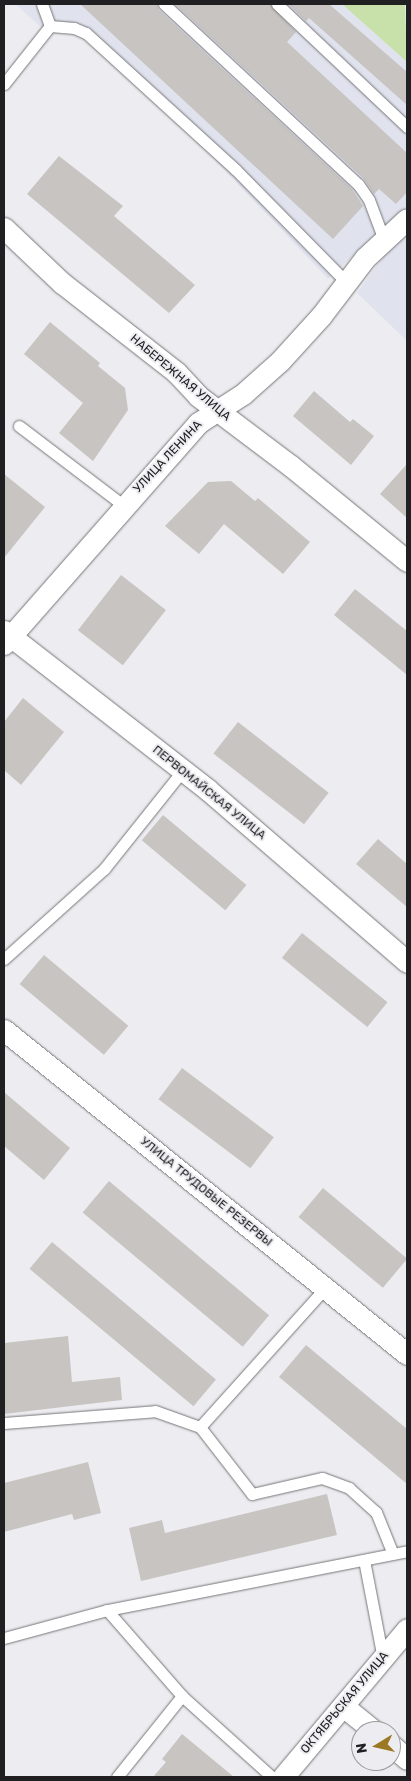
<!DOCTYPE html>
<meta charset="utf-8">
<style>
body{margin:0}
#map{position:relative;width:411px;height:1781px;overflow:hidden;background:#ededf1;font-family:Rubik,sans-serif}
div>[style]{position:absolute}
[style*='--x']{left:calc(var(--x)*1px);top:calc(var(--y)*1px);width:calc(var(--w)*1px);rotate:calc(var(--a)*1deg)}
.built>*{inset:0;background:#e0e2ed}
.green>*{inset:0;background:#c8e0aa}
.building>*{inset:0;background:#c7c4c1;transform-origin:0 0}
.roads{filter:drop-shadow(0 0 1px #757578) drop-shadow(0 0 1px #757578)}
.service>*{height:11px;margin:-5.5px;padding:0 5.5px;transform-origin:5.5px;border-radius:5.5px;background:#fff}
.minor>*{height:21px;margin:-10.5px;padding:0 10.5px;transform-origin:10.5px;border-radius:10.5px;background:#fff}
span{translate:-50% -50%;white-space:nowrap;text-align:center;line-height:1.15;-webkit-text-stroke:4px #ededf1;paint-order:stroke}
.street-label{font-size:12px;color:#202022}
.frame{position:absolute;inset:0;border:5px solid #202022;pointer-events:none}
.north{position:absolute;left:351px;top:1721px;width:50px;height:50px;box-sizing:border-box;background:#ededf1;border:1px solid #9b9b9e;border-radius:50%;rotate:261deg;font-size:14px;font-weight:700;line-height:20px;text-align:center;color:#202022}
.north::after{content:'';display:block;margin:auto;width:18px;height:22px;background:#9b7823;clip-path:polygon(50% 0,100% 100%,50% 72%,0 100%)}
</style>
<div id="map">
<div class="built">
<i style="clip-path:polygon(15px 4px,342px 4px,407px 62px,407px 206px,328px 279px,204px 148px,80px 34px,41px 27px)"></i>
<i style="clip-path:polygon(407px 231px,407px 341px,357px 293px,393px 244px)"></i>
</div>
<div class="green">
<i style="clip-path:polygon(342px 4px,405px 4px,407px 62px)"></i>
</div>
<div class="building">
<i style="clip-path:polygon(80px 4px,157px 4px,159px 10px,352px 189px,363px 206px,333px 239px)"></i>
<i style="clip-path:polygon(175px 4px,270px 4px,296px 32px,287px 42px,407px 153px,407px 192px,396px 204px,379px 189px,374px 194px,363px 178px)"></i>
<i style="clip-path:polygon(288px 4px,329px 4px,407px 72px,407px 105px,309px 18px,306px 21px)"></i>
<i style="clip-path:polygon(59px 156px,123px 206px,114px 216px,195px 285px,169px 313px,27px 194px)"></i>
<i style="clip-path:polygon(50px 322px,100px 363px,98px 366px,125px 388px,128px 410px,93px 461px,59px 433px,83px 403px,24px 354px)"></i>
<i style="clip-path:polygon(314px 391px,350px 422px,353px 419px,374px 436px,351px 465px,293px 416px)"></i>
<i style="clip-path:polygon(407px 464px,407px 518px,380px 494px)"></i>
<i style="clip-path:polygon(4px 474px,45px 507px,4px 558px)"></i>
<i style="clip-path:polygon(231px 481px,255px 501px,258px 498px,310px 542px,283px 574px,224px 524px,199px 554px,165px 526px,208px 482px)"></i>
<i style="left:121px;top:575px;width:57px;height:70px;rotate:38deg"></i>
<i style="clip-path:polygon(355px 589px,407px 631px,407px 675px,334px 615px)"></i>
<i style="clip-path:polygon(23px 698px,64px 732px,21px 785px,4px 770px,4px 722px)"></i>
<i style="left:238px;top:722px;width:115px;height:40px;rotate:38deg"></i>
<i style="left:163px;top:815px;width:109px;height:33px;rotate:40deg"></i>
<i style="clip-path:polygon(378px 839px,407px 864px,407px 907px,356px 864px)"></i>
<i style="left:302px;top:933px;width:110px;height:32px;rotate:39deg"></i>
<i style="left:44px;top:955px;width:110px;height:38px;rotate:40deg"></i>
<i style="left:182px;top:1068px;width:115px;height:39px;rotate:37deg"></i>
<i style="clip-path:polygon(4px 1092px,70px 1148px,44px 1180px,4px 1146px)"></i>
<i style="left:109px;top:1181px;width:209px;height:41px;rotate:40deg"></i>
<i style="left:323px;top:1188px;width:110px;height:38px;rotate:40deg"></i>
<i style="left:52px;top:1242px;width:214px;height:35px;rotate:40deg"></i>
<i style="clip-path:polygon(68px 1336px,72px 1382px,120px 1377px,122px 1400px,4px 1414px,4px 1343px)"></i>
<i style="clip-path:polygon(306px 1345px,407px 1429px,407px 1484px,279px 1377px)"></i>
<i style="clip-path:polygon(88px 1462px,101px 1513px,74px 1520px,72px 1514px,4px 1532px,4px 1483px)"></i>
<i style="clip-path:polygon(327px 1494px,337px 1535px,141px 1581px,129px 1528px,162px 1520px,165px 1533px)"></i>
<i style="clip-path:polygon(182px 1734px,234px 1777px,153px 1777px,166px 1762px,162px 1759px)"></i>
</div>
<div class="roads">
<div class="service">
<i style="--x:42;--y:4;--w:23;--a:70"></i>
<i style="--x:50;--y:26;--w:24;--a:5"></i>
<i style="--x:74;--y:28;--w:13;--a:23"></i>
<i style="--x:86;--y:33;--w:203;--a:42.4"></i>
<i style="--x:236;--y:170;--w:158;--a:45.5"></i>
<i style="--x:164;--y:4;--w:265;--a:42.9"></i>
<i style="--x:358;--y:184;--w:19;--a:55"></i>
<i style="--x:369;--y:200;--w:43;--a:69.4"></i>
<i style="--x:277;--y:4;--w:179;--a:43.4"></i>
<i style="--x:4;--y:84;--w:74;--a:-51.6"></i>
<i style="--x:19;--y:426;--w:131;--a:37.2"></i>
<i style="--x:4;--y:959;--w:135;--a:-42"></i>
<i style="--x:104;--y:869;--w:127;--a:-51.4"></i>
<i style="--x:326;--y:1287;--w:188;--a:132"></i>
<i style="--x:200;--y:1427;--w:85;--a:52.2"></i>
<i style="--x:252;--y:1494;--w:72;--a:-12.9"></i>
<i style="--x:322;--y:1478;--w:29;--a:20"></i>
<i style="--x:349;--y:1488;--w:36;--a:42"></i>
<i style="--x:376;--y:1512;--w:45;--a:68"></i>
<i style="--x:4;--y:1423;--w:151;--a:-4.5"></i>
<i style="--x:155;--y:1411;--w:48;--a:19.6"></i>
<i style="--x:364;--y:1560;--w:101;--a:79.1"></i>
<i style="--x:107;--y:1610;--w:114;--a:48.9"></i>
<i style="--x:182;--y:1696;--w:121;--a:42"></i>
<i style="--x:4;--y:1638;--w:107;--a:-15.2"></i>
<i style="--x:107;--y:1610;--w:306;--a:-11.1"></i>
<i style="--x:117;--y:1777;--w:104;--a:-51.3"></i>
</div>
<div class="minor">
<i style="--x:4;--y:228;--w:80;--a:43.5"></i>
<i style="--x:62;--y:283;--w:145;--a:38"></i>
<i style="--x:176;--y:372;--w:33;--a:47"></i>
<i style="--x:198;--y:396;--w:116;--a:37"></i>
<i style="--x:291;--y:466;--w:150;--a:39.3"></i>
<i style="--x:4;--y:631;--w:259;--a:37.9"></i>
<i style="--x:208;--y:790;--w:263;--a:40.8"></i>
<i style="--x:4;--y:644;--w:294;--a:-48.7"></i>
<i style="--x:198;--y:423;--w:54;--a:-32.8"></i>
<i style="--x:243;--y:394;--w:50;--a:-41.7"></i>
<i style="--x:280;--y:361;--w:61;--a:-47.7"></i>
<i style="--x:321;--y:316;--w:73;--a:-52.8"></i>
<i style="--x:365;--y:258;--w:57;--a:-42.9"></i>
<i style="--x:4;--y:1030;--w:517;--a:38.8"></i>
<i style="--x:343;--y:1706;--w:40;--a:39"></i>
<i style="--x:391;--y:1745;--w:21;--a:41"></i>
<i style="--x:283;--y:1777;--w:193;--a:-50"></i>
</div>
</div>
<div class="street-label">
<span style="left:180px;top:378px;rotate:40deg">НАБЕРЕЖНАЯ УЛИЦА</span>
<span style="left:168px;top:457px;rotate:-47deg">УЛИЦА ЛЕНИНА</span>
<span style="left:209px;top:793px;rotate:39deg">ПЕРВОМАЙСКАЯ УЛИЦА</span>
<span style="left:206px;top:1192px;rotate:39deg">УЛИЦА ТРУДОВЫЕ РЕЗЕРВЫ</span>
<span style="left:345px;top:1703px;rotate:-50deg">ОКТЯБРЬСКАЯ УЛИЦА</span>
</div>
<div class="frame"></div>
<div class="north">N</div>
</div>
